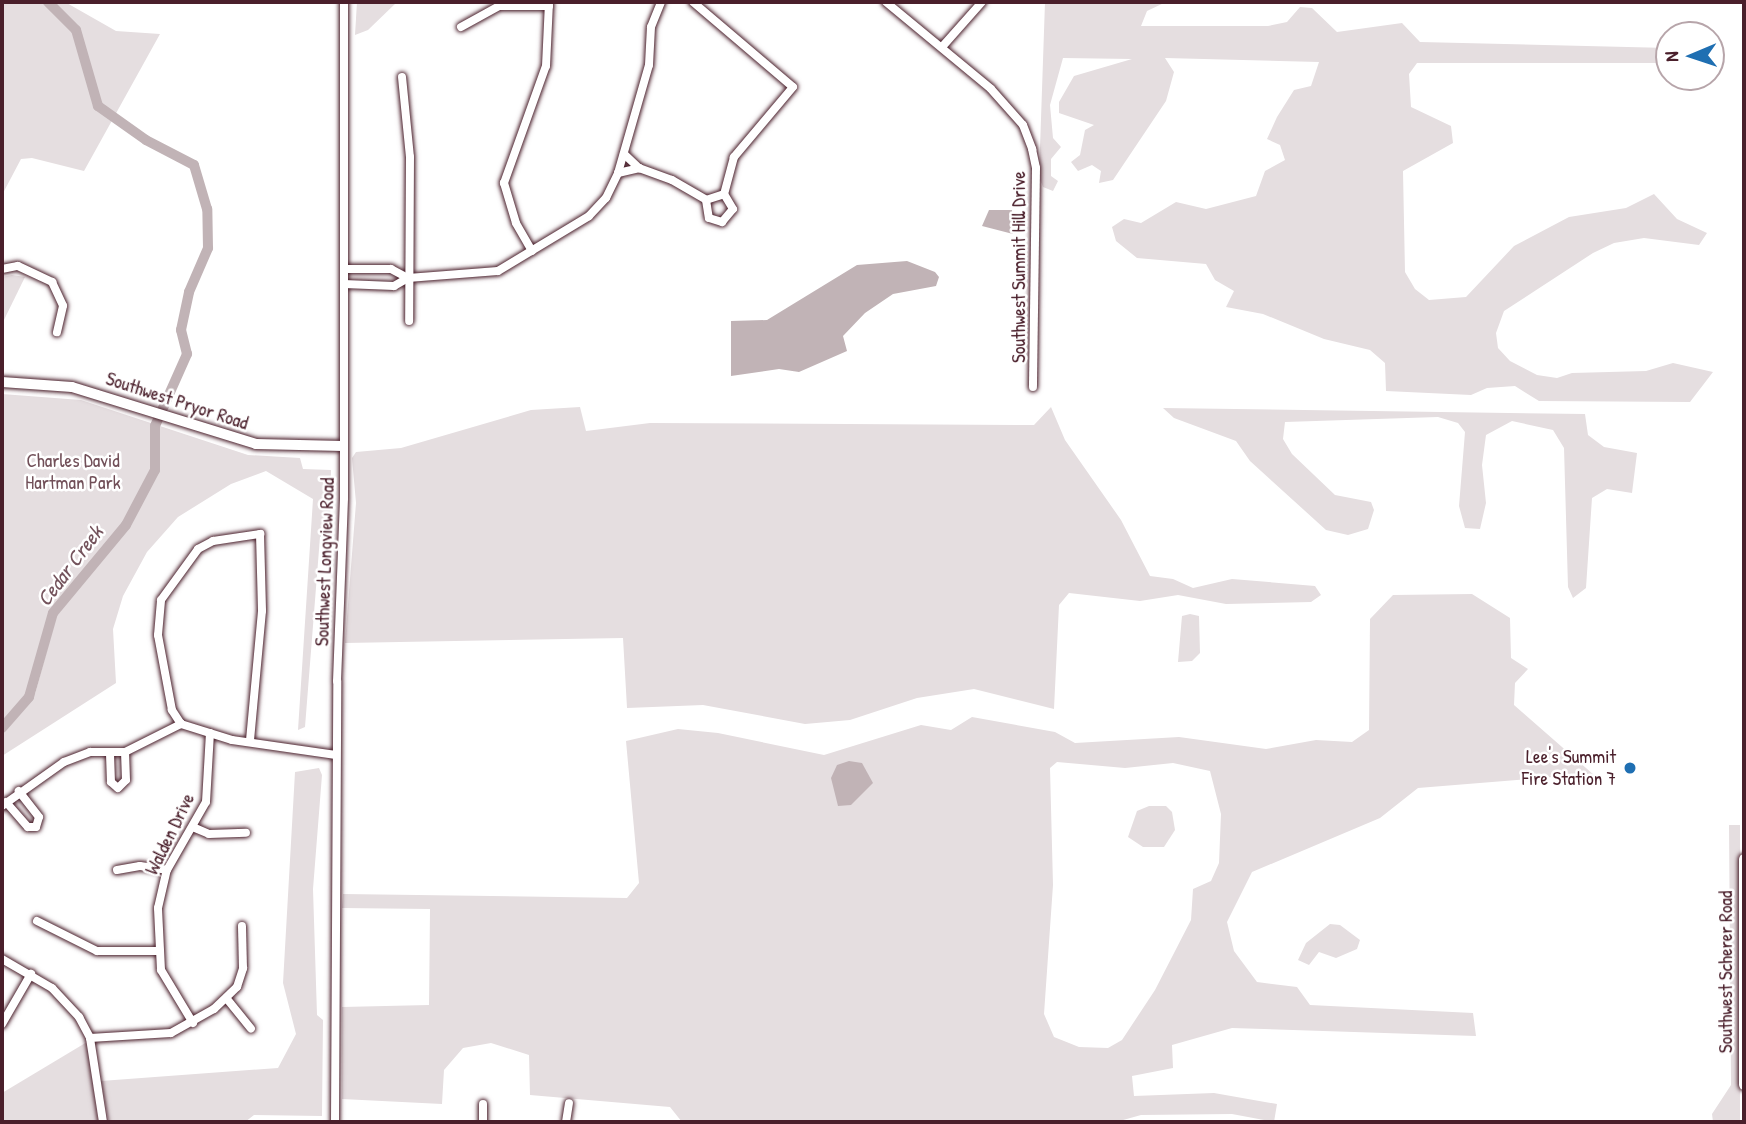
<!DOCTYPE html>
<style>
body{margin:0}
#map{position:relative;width:1746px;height:1124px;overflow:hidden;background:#fff;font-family:"Patrick Hand",sans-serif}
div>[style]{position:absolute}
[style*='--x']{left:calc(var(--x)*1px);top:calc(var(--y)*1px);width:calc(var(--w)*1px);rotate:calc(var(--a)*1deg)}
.green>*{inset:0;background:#e5dee0}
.water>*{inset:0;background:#c1b3b6}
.river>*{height:10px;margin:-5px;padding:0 5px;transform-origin:5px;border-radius:5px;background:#c1b3b6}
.roads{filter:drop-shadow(0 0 2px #4a1f2b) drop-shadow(0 0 2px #4a1f2b)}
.minor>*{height:8px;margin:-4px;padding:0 4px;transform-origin:4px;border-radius:4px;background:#fff}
.major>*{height:10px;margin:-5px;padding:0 5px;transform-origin:5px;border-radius:5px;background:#fff}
.dots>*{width:19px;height:19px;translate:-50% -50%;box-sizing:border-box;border:4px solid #fff;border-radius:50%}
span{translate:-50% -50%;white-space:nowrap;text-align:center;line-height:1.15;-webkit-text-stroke:5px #fff;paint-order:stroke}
.street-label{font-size:19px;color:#4a1f2b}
.park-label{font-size:19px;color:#714f58}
.poi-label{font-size:19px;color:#4a1f2b}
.right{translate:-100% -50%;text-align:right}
.water-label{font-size:21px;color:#74535c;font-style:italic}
.frame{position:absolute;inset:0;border:4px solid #4a1f2b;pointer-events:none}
.north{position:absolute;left:1655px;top:21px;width:70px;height:70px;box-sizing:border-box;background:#fff;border:2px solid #b7a5aa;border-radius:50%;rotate:268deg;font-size:19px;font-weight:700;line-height:28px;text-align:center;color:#4a1f2b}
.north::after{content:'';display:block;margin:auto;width:24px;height:32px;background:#1f6fb2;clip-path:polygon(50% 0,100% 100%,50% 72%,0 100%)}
</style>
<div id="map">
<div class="green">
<i style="clip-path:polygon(2px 2px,65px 2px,116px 31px,160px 34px,84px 171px,32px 158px,21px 159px,2px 195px)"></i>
<i style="clip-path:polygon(357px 2px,397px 2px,368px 30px,355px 35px)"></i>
<i style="clip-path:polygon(1045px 2px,1166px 2px,1147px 11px,1141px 26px,1268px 26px,1287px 22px,1300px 7px,1312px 8px,1337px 32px,1402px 23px,1420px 42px,1669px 48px,1669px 63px,1417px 63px,1409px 74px,1411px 107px,1451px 126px,1453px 143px,1403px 171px,1405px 272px,1415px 289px,1429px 300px,1466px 297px,1514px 246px,1569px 217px,1626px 208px,1654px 194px,1677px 219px,1707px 233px,1699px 245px,1644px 238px,1614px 243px,1593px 253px,1504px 311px,1496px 333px,1498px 348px,1510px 361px,1537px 375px,1557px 378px,1572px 373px,1646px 371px,1673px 363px,1713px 372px,1690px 402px,1539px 401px,1515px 386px,1487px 388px,1471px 395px,1386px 391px,1385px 363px,1370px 350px,1324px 339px,1263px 314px,1226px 307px,1234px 291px,1215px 280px,1206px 264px,1137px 258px,1116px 241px,1112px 227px,1124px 219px,1141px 223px,1176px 202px,1206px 209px,1256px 196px,1265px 171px,1285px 160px,1280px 145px,1267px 139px,1277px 117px,1294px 90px,1311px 86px,1319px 62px,1165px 58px,1174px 72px,1166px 101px,1113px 180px,1099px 183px,1101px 171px,1092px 165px,1078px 171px,1071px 162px,1080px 155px,1085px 130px,1094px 125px,1059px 113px,1059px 102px,1074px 76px,1132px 59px,1063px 58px,1050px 105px,1053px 138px,1061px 147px,1051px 159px,1051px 176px,1058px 181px,1053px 191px,1043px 187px,1039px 177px)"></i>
<i style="clip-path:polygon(12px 275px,25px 277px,2px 324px,2px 277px)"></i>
<i style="clip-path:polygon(2px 394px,81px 400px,248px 455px,300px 458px,303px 469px,331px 470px,330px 531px,320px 537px,305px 727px,298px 730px,313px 499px,266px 471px,231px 484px,178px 517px,147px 552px,123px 596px,113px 629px,116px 683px,2px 756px,2px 732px,35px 694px,56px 617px,94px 567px,79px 579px,53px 613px,29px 697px,2px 728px)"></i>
<i style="clip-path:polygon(580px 407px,586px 431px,650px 423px,1034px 425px,1051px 407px,1065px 440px,1121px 520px,1150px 576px,1173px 579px,1193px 588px,1232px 579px,1315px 586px,1321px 595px,1311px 602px,1226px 604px,1178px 595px,1140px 601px,1069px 593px,1059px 605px,1054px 709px,974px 689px,917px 698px,850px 720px,805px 724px,703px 705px,627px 708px,623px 638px,345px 643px,356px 503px,352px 458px,356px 452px,401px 448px,531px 410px)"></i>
<i style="clip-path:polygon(1163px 408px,1585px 414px,1588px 435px,1604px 447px,1637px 453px,1632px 493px,1607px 489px,1592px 498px,1586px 588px,1573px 598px,1568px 587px,1564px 448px,1553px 430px,1512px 421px,1486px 435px,1482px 465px,1486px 503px,1480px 529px,1465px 528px,1459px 506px,1465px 432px,1458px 423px,1438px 417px,1285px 422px,1283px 439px,1292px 454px,1335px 495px,1371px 502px,1374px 510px,1368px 529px,1348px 535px,1326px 530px,1250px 461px,1236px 441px,1174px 418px)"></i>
<i style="clip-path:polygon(evenodd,1472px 594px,1510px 618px,1511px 658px,1528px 669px,1515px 683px,1514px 705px,1602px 782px,1565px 776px,1418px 788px,1380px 818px,1252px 872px,1227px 922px,1234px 951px,1257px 982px,1297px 987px,1310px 1005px,1473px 1013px,1476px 1036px,1232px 1028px,1172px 1045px,1173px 1068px,1132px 1076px,1134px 1096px,1214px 1093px,1277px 1104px,1274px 1122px,1232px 1114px,1141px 1115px,1116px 1122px,682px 1122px,670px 1107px,530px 1095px,529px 1055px,491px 1043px,463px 1048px,444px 1070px,442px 1104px,342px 1099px,342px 1007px,429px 1005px,430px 909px,342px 908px,343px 894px,627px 898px,639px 883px,626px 741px,678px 729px,718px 733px,824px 755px,921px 725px,951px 730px,972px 717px,1055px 732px,1075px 743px,1179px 737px,1266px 749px,1316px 740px,1352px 742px,1369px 730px,1370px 619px,1393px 595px,1472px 594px,1057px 762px,1125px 768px,1173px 763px,1210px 771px,1221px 814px,1219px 863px,1211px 881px,1193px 889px,1191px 920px,1155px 990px,1122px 1040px,1108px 1048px,1079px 1047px,1054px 1037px,1044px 1014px,1053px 885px,1050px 768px,1057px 762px)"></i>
<i style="clip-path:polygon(1190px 614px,1199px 616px,1200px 653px,1192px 661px,1178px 662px,1182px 616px)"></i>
<i style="clip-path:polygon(319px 768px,322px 775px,313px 889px,317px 1015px,323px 1020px,322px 1116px,254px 1115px,245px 1122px,109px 1122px,101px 1081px,278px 1068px,296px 1034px,283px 983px,295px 772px)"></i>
<i style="clip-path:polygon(1149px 806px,1166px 806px,1172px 812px,1175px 830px,1164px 847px,1143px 847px,1128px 837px,1137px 811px)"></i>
<i style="clip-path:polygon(1729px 825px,1740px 825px,1740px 1122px,1713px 1122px,1712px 1114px,1731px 1085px)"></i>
<i style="clip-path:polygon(1330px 924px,1340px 925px,1360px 940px,1357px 949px,1336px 958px,1319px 952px,1309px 965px,1298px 960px,1306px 943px)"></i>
<i style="clip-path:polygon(87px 1042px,98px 1122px,2px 1122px,2px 1093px)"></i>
</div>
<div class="water">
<i style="clip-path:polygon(989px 210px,1012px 210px,1013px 234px,982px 226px)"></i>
<i style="clip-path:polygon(907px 261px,935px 272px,939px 277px,936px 286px,893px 294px,865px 313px,843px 336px,847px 351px,799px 372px,779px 369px,731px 376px,731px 321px,767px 320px,857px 265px)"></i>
<i style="clip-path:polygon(849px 761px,862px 763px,873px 783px,851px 805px,838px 806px,831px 778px,837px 765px)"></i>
</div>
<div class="river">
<i style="--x:2;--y:728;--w:41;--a:-48.9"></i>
<i style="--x:29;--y:697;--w:87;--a:-74.1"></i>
<i style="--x:53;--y:613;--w:114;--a:-50.3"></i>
<i style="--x:126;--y:525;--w:62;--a:-62.2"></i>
<i style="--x:155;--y:470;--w:44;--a:-90"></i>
<i style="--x:155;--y:426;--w:79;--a:-66"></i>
<i style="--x:187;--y:354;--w:25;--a:-104"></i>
<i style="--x:181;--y:330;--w:39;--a:-78"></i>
<i style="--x:189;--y:292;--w:48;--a:-66.6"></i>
<i style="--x:208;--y:248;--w:39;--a:-91"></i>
<i style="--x:207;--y:209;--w:46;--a:-106.5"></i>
<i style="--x:194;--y:165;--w:54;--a:-152.5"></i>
<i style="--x:146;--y:140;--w:59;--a:-144.7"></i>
<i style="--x:98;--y:106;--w:79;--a:-106.1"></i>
<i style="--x:76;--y:30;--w:40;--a:-135"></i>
</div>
<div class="roads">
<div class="minor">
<i style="--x:693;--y:2;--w:131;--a:40.4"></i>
<i style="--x:793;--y:87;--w:92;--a:130.1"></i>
<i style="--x:734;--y:157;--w:38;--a:105"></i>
<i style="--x:886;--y:2;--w:136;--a:39.6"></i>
<i style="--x:991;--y:89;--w:48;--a:48.4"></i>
<i style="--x:1023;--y:125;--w:26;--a:69"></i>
<i style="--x:1032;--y:149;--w:19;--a:78"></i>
<i style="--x:1036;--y:168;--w:219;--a:90.8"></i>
<i style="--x:461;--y:27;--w:43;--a:-28.9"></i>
<i style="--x:499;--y:6;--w:50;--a:0"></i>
<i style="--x:942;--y:47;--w:60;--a:-48.4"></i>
<i style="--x:402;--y:77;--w:80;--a:84.3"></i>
<i style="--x:410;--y:157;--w:164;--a:90.3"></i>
<i style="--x:624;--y:154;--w:21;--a:43"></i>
<i style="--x:639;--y:168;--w:35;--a:20"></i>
<i style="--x:672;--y:180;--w:39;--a:30"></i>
<i style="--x:618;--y:173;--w:22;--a:-13"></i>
<i style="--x:706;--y:200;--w:18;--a:81"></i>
<i style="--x:709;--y:218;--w:14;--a:17"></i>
<i style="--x:722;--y:222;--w:17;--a:-50"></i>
<i style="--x:733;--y:209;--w:17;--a:-121"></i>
<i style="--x:706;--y:200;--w:19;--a:-18"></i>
<i style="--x:532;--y:251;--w:32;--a:-120"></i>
<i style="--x:516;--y:223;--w:42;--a:-106.7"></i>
<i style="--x:504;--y:183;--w:124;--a:-70.3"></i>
<i style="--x:546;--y:66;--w:64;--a:-87.3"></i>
<i style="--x:2;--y:269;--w:16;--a:-11"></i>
<i style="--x:18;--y:266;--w:38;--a:25"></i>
<i style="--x:52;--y:282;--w:26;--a:65"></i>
<i style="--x:63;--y:306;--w:27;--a:103"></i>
<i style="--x:344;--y:269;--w:47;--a:0"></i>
<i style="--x:391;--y:269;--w:19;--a:28"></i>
<i style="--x:344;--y:284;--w:50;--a:2.3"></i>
<i style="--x:394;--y:286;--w:16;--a:-30"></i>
<i style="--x:408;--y:278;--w:90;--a:-4.4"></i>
<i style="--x:498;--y:271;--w:106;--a:-31.1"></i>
<i style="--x:589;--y:216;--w:25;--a:-47"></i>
<i style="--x:606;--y:198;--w:28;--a:-64"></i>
<i style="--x:618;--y:173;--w:112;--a:-74"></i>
<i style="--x:649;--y:65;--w:38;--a:-87"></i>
<i style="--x:651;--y:27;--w:27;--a:-68"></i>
<i style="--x:181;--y:724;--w:17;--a:-123"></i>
<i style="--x:172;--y:710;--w:76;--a:-100.6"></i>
<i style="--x:158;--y:635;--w:35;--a:-85"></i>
<i style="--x:161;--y:600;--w:63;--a:-54"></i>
<i style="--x:198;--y:549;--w:17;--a:-28"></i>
<i style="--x:213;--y:541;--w:48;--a:-8.5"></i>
<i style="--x:260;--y:534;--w:77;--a:88.5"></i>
<i style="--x:262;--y:611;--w:131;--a:95.3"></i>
<i style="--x:110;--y:754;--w:28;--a:88"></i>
<i style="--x:111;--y:782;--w:9;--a:41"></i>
<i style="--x:118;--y:788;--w:11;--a:-45"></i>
<i style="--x:126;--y:780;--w:28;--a:-92"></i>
<i style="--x:6;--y:802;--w:33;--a:49"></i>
<i style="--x:28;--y:827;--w:8;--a:0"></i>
<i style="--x:36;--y:827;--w:10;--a:-73"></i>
<i style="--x:39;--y:817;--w:33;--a:-128"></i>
<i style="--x:2;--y:806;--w:76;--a:-35.4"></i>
<i style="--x:64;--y:762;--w:28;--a:-21"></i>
<i style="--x:90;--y:752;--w:35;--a:0"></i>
<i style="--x:125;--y:752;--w:63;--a:-26.6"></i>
<i style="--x:181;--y:724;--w:53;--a:17.4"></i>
<i style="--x:232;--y:740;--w:105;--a:8.2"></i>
<i style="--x:195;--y:828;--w:15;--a:23"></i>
<i style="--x:209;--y:834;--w:37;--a:-2"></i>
<i style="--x:117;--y:870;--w:23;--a:-10"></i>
<i style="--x:140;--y:866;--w:27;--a:8"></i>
<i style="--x:37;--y:921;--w:67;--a:26.6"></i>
<i style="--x:97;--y:951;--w:62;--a:0"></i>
<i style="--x:2;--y:959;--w:58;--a:30.1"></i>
<i style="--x:52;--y:988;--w:40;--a:47"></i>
<i style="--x:79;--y:1017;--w:24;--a:62"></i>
<i style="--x:90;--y:1038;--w:85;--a:81.2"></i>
<i style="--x:227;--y:999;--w:38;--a:51"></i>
<i style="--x:193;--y:1023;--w:62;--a:-121.1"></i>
<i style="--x:161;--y:970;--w:62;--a:-92.8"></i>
<i style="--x:158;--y:908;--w:39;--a:-77"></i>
<i style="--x:167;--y:870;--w:78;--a:-60.2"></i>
<i style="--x:206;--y:802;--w:69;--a:-86.7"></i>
<i style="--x:2;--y:1024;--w:58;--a:-59.9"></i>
<i style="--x:90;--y:1038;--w:81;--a:-3.5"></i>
<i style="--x:171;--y:1033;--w:49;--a:-29.2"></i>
<i style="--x:214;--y:1009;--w:32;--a:-44"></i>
<i style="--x:237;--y:987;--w:20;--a:-72"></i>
<i style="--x:243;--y:968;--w:42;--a:-91.4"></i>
<i style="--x:335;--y:1122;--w:441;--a:-89.7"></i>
<i style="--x:337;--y:681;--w:183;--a:-87.8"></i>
<i style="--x:344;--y:498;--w:496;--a:-90"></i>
<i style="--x:483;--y:1122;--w:18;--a:-90"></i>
<i style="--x:566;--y:1122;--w:19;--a:-81"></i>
</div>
<div class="major">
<i style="--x:2;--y:382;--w:70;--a:4.1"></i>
<i style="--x:72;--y:387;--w:193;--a:17.2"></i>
<i style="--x:256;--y:444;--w:87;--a:1.3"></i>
<i style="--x:1744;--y:859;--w:226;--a:90"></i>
</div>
</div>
<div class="dots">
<i style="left:1630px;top:768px;background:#1f6fb2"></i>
</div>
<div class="street-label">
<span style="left:1019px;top:267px;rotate:-90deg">Southwest Summit Hill Drive</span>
<span style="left:177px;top:401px;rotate:18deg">Southwest Pryor Road</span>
<span style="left:325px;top:562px;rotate:-88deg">Southwest Longview Road</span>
<span style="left:170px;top:834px;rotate:-64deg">Walden Drive</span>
<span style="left:1726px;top:972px;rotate:-90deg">Southwest Scherer Road</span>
</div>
<div class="park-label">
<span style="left:73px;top:472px">Charles David<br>Hartman Park</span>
</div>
<div class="poi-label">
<span class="right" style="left:1616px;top:768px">Lee's Summit<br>Fire Station 7</span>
</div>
<div class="water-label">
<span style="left:70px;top:566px;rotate:-53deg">Cedar Creek</span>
</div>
<div class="frame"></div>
<div class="north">N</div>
</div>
